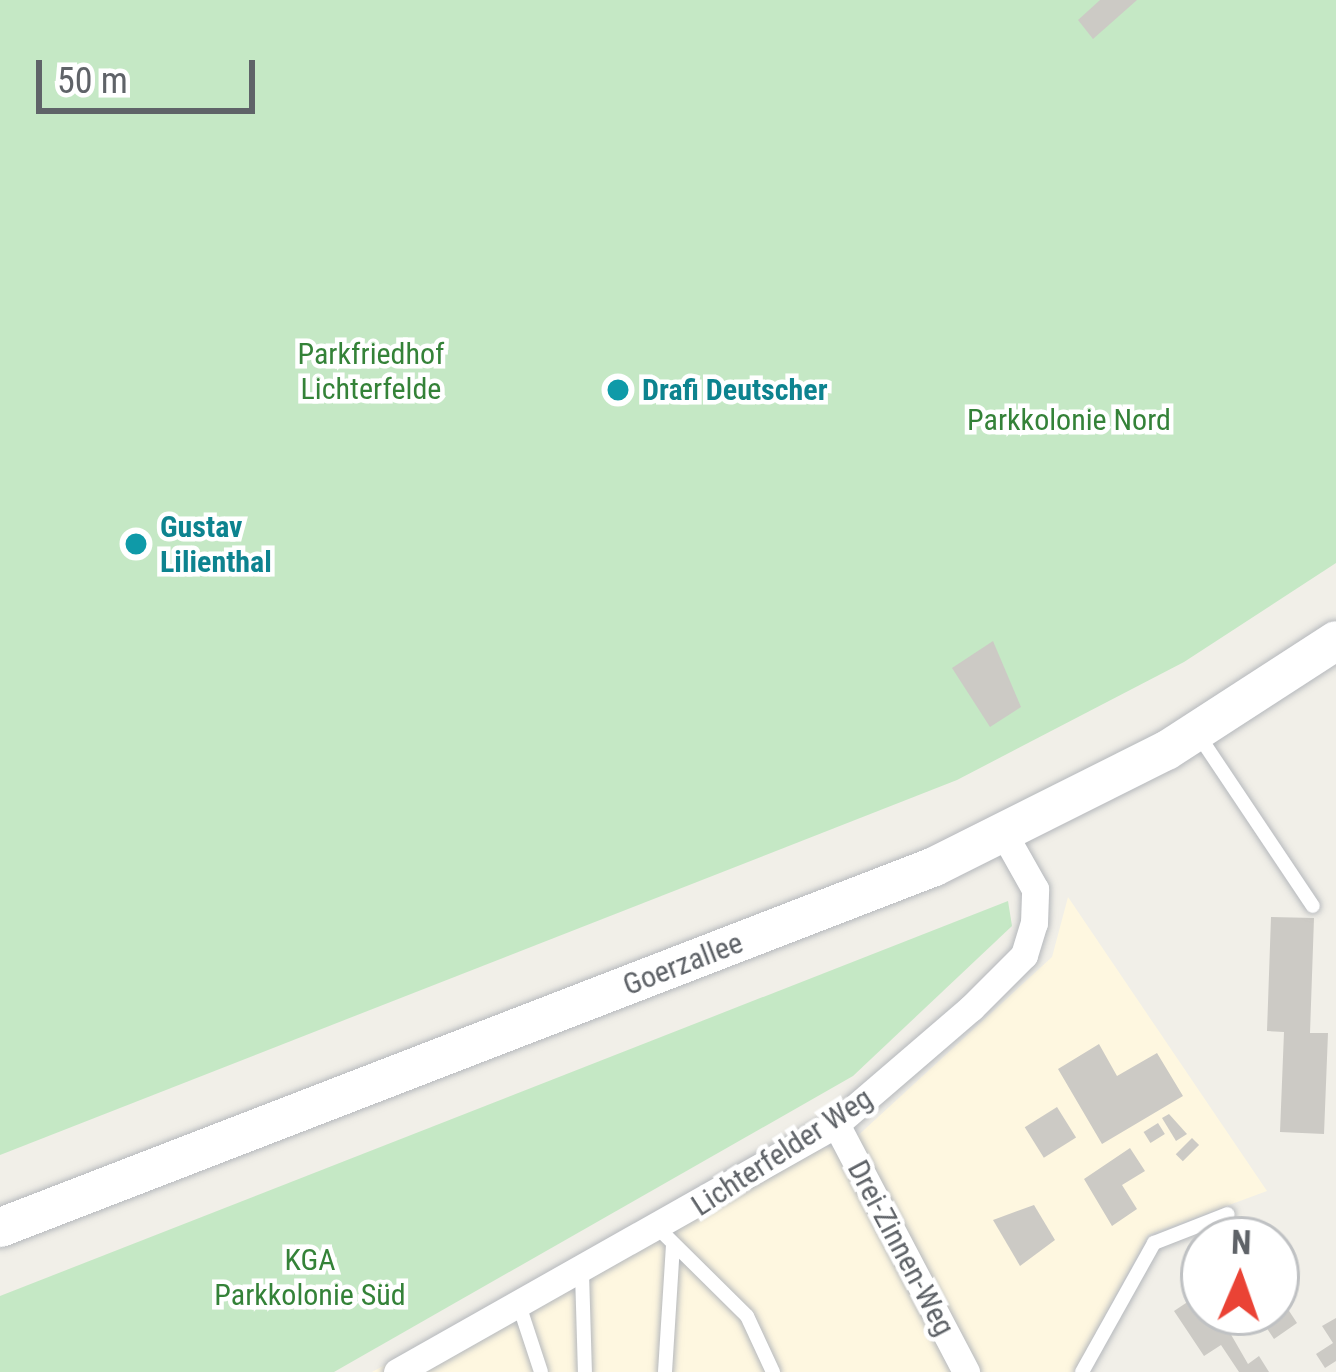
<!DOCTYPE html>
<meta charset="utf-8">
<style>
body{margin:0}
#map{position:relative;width:1336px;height:1372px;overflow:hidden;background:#f1efe8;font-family:"Roboto Condensed",sans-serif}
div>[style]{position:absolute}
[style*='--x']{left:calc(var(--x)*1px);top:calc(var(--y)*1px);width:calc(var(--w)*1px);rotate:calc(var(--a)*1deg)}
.commercial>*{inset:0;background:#fef7e0}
.green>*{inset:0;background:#c5e8c5}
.building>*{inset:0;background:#cccac5;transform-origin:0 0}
.roads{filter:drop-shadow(0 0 3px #b5b8bc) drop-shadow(0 0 3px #b5b8bc)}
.lane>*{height:14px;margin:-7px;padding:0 7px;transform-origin:7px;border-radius:7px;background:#fff}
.street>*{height:27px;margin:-13.5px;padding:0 13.5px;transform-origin:13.5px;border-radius:13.5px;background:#fff}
.secondary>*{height:39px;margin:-19.5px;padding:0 19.5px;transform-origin:19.5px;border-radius:19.5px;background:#fff}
.dots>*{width:33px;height:33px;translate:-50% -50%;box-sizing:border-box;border:6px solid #fff;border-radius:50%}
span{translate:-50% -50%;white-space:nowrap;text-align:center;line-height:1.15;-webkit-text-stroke:9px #fff;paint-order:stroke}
.park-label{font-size:30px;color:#348238}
.culture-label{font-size:30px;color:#0d838f;font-weight:700}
.left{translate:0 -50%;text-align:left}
.street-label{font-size:30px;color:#5f6368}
.north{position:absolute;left:1180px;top:1216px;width:120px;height:120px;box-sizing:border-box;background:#fff;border:3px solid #bfc1c3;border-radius:50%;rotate:2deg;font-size:33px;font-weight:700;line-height:48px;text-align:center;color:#5f6368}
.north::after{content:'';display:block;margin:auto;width:42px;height:54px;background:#ea4335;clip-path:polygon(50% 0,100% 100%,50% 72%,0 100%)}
.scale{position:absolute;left:36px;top:60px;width:219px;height:54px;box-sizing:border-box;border:6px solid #5f6368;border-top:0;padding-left:15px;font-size:36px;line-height:42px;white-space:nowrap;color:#5f6368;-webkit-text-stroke:9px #fff;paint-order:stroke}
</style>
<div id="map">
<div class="commercial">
<i style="clip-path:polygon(1068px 897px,1267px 1191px,1148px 1235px,1074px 1372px,372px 1372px,746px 1168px,852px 1141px,1052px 957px)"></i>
</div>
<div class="green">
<i style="clip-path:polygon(0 0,1336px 0,1336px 563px,1184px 662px,957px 780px,0 1155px)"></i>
<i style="clip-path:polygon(1008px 901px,1012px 926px,853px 1076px,334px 1372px,0 1372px,0 1296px)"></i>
</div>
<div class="building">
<i style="clip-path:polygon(1100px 0,1137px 0,1093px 39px,1078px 20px)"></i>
<i style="clip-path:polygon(993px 641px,1021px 707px,990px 727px,952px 668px)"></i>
<i style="clip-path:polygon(1271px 917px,1314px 918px,1310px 1033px,1328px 1033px,1324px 1134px,1280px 1132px,1284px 1032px,1267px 1031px)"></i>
<i style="clip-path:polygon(1099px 1044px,1117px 1076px,1157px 1053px,1183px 1096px,1102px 1144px,1058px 1069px)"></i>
<i style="left:1057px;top:1107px;width:36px;height:38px;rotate:58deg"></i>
<i style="clip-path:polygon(1169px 1114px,1187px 1134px,1176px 1141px,1162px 1118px)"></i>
<i style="left:1158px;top:1123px;width:13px;height:17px;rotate:58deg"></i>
<i style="left:1192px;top:1138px;width:10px;height:23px;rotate:45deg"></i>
<i style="clip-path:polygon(1130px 1148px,1145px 1171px,1122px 1185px,1137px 1209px,1112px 1226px,1084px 1179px)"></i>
<i style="clip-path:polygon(1034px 1205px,1055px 1240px,1020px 1266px,993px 1220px)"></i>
<i style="clip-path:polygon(1204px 1291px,1204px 1312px,1218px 1312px,1248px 1364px,1259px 1356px,1269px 1372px,1239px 1372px,1221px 1345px,1204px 1356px,1174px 1311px)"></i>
<i style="clip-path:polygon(1276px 1291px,1297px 1323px,1274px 1339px,1256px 1312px,1276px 1312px)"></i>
<i style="clip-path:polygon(1336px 1318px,1336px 1361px,1325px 1368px,1316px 1354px,1333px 1343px,1322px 1326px)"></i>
</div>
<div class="roads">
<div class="lane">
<i style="--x:1197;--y:733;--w:208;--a:56.2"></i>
<i style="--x:660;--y:1230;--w:122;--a:44.7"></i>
<i style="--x:747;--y:1316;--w:62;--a:65.1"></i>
<i style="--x:582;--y:1273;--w:99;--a:88.3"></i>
<i style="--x:520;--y:1308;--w:67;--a:71.8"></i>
<i style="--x:665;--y:1372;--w:126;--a:-86.4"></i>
<i style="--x:1082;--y:1372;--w:148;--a:-60.8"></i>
<i style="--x:1154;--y:1243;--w:79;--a:-21.4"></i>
</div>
<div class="street">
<i style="--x:836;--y:1124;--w:280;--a:62.3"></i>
<i style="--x:397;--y:1372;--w:504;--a:-29.46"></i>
<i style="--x:836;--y:1124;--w:178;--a:-40.7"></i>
<i style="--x:971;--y:1008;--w:75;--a:-45"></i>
<i style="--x:1024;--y:955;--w:34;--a:-73"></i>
<i style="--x:1034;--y:923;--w:34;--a:-88"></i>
<i style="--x:1035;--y:889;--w:63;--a:-119.4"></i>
</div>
<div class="secondary">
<i style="--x:0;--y:1227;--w:1001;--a:-21.13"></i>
<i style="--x:934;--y:866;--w:259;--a:-26.6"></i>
<i style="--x:1166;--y:750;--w:202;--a:-32.9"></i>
</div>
</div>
<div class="dots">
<i style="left:618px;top:390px;background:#0f9aa8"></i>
<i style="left:136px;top:544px;background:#0f9aa8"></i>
</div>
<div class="park-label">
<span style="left:371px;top:371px">Parkfriedhof<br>Lichterfelde</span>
<span style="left:1069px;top:420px">Parkkolonie Nord</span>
<span style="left:310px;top:1277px">KGA<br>Parkkolonie Süd</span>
</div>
<div class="culture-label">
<span class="left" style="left:642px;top:390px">Drafi Deutscher</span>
<span class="left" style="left:160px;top:544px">Gustav<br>Lilienthal</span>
</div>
<div class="street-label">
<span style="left:683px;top:964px;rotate:-21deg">Goerzallee</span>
<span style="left:782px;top:1152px;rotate:-33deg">Lichterfelder Weg</span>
<span style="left:901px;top:1248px;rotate:62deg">Drei-Zinnen-Weg</span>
</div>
<div class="north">N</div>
<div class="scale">50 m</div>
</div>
